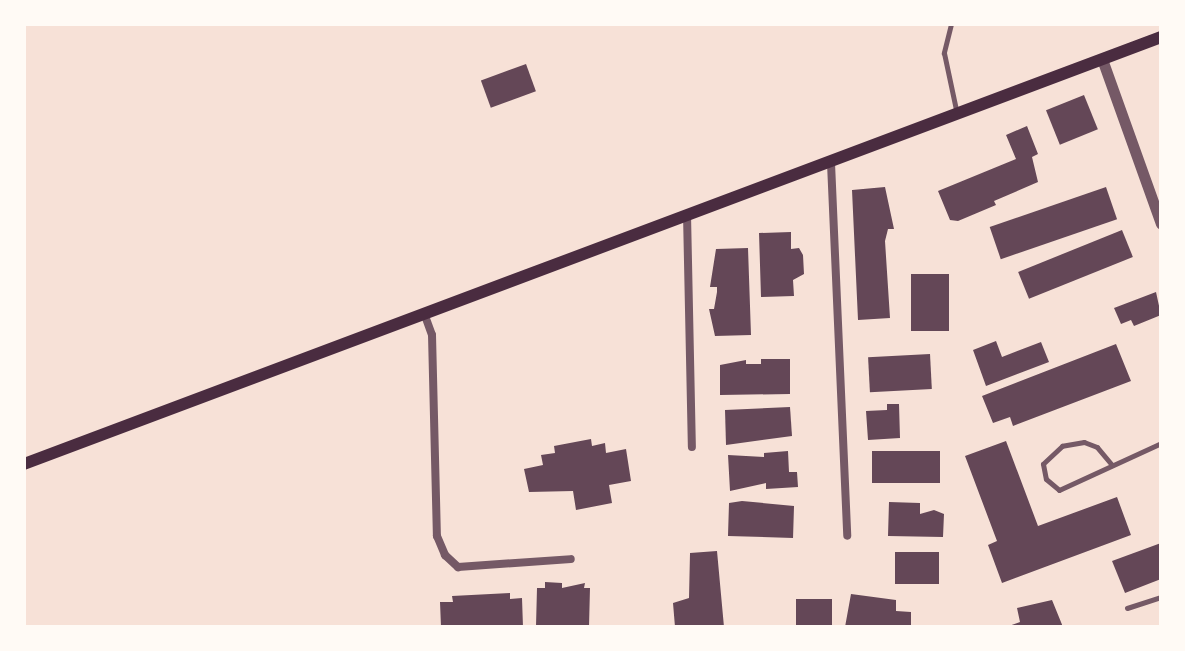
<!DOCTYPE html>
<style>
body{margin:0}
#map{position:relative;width:1185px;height:651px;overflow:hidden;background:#f7e1d7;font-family:Cabin,sans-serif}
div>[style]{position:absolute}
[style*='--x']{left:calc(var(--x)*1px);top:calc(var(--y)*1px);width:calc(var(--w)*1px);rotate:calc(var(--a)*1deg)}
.building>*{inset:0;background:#644757;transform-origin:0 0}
.service>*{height:5px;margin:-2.5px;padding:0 2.5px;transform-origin:2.5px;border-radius:2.5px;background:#755966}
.minor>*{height:8px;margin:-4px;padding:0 4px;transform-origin:4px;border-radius:4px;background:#755966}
.tertiary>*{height:11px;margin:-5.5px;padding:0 5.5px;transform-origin:5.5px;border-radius:5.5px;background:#755966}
.secondary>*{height:12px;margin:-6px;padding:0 6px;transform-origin:6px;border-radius:6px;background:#4a2c40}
span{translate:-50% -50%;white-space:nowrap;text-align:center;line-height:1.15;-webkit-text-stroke:7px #fffaf5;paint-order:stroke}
.frame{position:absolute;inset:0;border:26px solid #fffaf5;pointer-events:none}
</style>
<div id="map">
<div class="building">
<i style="left:526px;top:64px;width:29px;height:48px;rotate:70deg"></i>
<i style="left:1084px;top:95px;width:37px;height:41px;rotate:68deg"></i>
<i style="clip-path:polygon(1027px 126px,1038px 154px,1032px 157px,1038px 182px,994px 201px,996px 205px,958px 221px,950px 220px,938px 191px,1016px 159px,1006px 135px)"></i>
<i style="clip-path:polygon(885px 187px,894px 229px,888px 229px,885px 241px,890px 318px,858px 320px,852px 190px)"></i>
<i style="left:1106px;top:187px;width:34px;height:123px;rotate:71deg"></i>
<i style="left:1122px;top:230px;width:29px;height:112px;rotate:68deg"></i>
<i style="clip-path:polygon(791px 232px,791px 249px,799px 248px,803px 255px,804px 274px,793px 280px,794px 296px,761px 297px,759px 233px)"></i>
<i style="clip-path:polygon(748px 248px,751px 335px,715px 336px,709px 309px,714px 309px,717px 292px,717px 287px,710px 287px,716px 249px)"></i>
<i style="left:911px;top:274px;width:38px;height:57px"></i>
<i style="clip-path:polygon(1156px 292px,1161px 315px,1134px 326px,1131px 320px,1121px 324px,1114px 308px)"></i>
<i style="clip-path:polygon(996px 341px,1002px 357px,1041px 342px,1049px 362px,986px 386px,973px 350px)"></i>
<i style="clip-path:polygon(1116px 344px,1131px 381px,1013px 426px,1010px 417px,993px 423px,982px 396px)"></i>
<i style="left:930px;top:354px;width:35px;height:62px;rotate:87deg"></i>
<i style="clip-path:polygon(761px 359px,790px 359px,790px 394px,720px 395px,720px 365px,746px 360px,746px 364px,761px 364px)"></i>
<i style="clip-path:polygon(887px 404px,899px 404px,900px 438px,868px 440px,866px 411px,887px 410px)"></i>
<i style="clip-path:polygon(790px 407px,792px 436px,726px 445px,725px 410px)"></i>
<i style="clip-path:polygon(591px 439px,592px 446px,605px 443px,606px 453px,626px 449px,631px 481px,609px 485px,612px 503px,576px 510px,573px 491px,529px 492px,524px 469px,543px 465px,541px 455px,555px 453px,554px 446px)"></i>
<i style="clip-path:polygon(1006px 441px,1038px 526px,1117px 497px,1131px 535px,1002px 583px,988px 545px,997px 541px,965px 456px)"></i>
<i style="clip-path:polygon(788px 451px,789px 472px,797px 472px,798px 487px,766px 489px,766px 483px,730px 491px,728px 455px,764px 457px,764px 453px)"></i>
<i style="left:940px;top:451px;width:32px;height:68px;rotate:90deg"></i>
<i style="clip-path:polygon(742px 501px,794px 506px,793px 538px,728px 536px,729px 503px)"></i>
<i style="clip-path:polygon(889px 502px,920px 503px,920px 514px,934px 510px,944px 514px,943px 537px,888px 536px)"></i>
<i style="clip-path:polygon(1161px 543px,1161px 579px,1125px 593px,1112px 561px)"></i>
<i style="clip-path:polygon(717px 551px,724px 627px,675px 627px,673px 603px,689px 598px,690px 553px)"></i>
<i style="left:895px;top:552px;width:44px;height:32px"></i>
<i style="clip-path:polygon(545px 582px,562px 583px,562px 588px,585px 583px,584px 588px,590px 588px,589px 627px,536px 626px,537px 588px,545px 588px)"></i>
<i style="clip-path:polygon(510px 593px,510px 599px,522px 598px,523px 627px,441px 627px,440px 602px,453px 602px,452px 596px)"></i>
<i style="clip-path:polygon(851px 594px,896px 600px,896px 611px,911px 612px,911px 627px,845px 627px)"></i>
<i style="left:832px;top:599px;width:27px;height:36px;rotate:90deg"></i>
<i style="clip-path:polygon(1052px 600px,1063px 627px,1006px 627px,1020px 622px,1017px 608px)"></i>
</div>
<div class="service">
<i style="--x:951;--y:24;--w:30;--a:104"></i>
<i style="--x:944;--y:53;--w:62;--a:78"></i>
<i style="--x:1112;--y:465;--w:23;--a:-130"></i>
<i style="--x:1097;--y:447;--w:14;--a:-159"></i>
<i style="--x:1084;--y:442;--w:22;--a:170"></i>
<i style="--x:1062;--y:446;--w:26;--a:137"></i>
<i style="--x:1043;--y:464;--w:15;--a:79"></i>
<i style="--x:1046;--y:479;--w:17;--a:40"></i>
<i style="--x:1059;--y:490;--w:112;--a:-24.7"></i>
<i style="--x:1127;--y:608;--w:36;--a:-18"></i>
</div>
<div class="minor">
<i style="--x:831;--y:163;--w:373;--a:87.5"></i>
<i style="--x:687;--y:214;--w:233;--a:88.8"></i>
<i style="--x:424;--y:313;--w:23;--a:70"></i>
<i style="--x:432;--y:335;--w:201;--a:88.6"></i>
<i style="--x:437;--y:536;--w:21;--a:67"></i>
<i style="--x:445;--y:555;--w:18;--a:43"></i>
<i style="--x:458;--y:567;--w:113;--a:-4"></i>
</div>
<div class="tertiary">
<i style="--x:1102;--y:59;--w:175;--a:70.3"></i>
</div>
<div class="secondary">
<i style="--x:24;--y:464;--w:1215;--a:-20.58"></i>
</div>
<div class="frame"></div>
</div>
